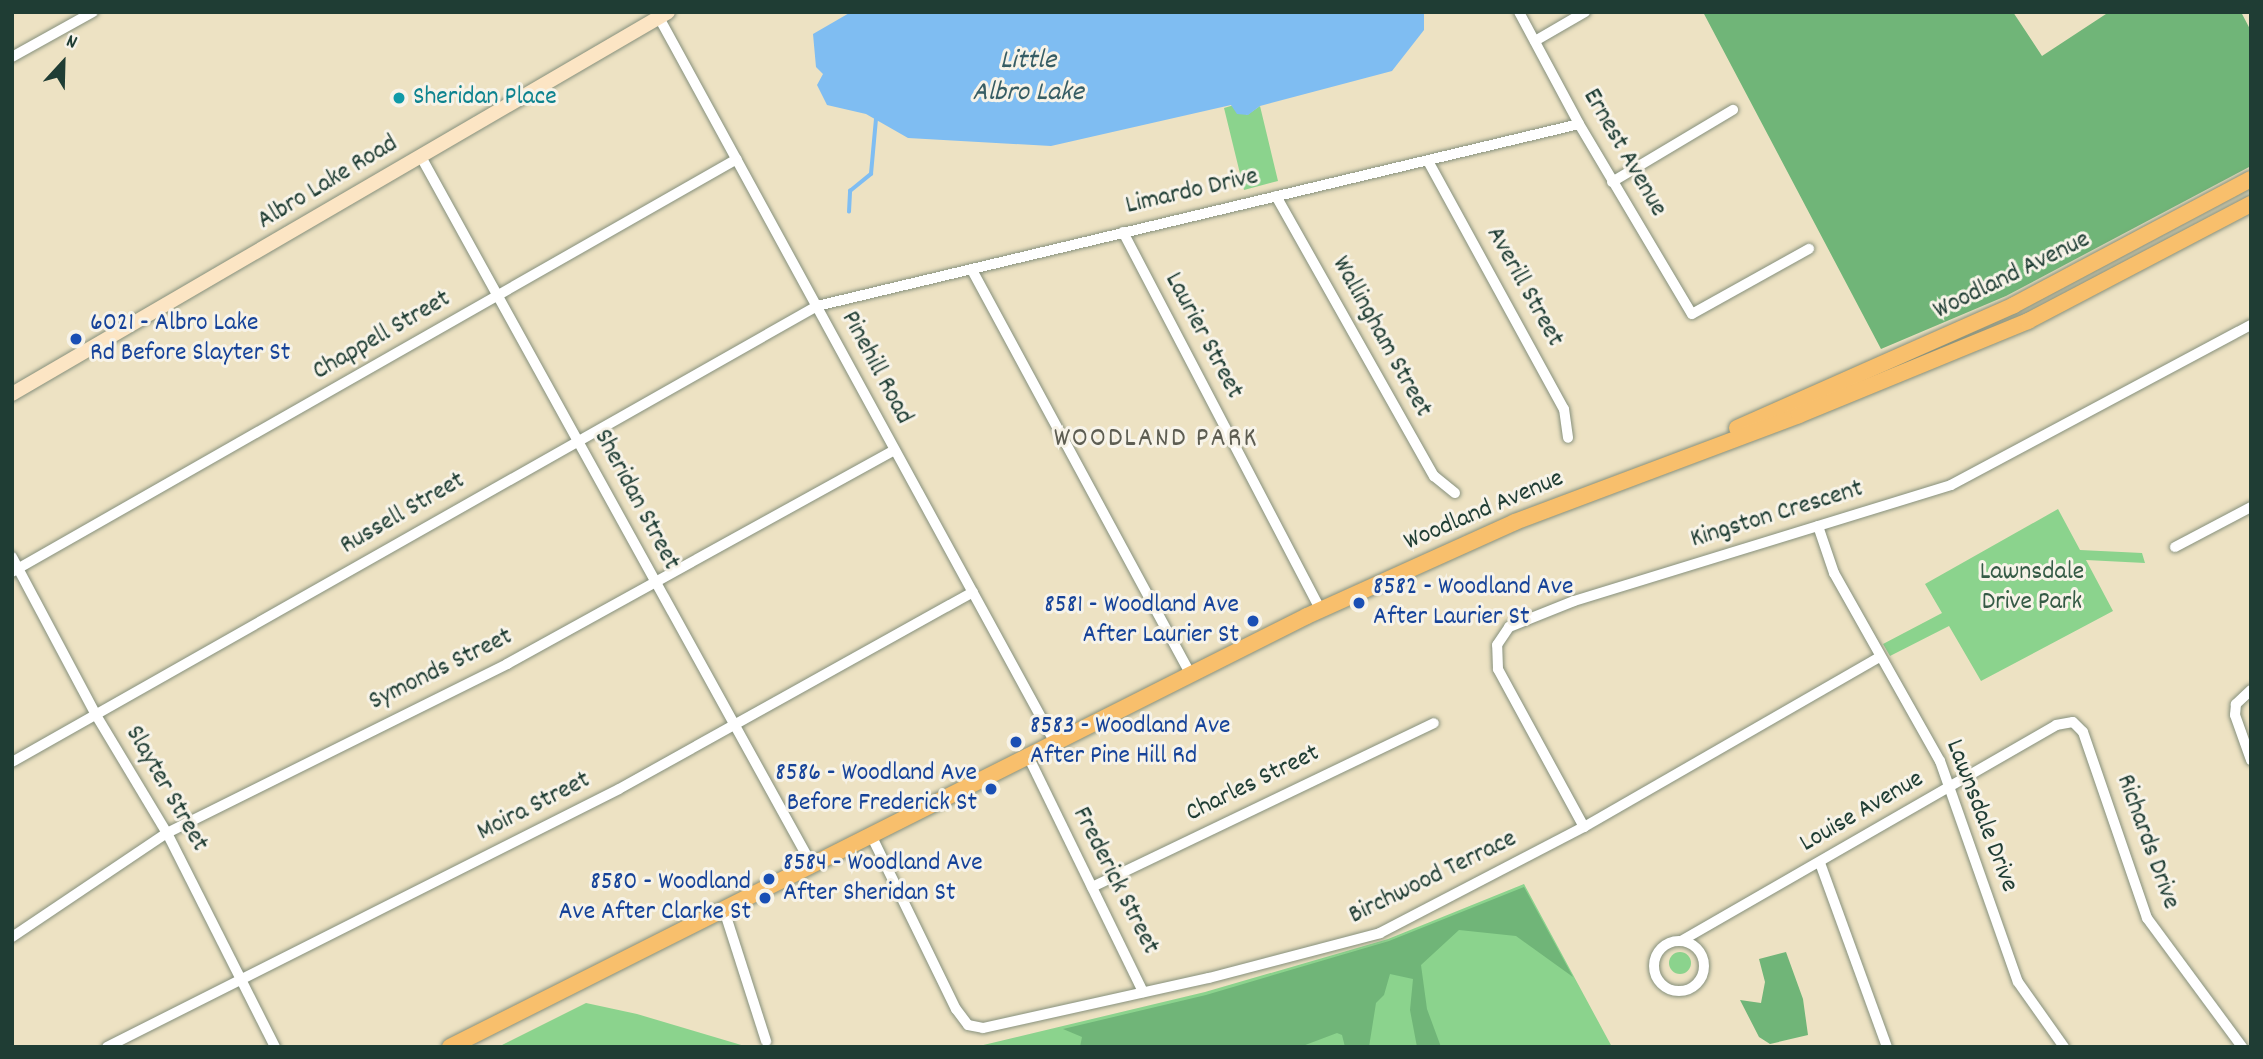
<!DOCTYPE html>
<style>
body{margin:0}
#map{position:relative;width:2263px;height:1059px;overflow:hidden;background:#ede2c3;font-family:Dekko,sans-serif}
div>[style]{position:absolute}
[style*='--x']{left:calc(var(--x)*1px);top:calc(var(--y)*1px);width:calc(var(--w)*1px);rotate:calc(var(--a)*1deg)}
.green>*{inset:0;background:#8bd38d}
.round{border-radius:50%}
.forest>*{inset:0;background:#70b578}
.water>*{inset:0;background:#7fbdf2}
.stream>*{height:3.5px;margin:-1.75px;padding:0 1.75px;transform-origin:1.75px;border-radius:1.75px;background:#7fbdf2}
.roads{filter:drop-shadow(0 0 2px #86907c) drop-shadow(0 0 2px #86907c)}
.street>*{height:10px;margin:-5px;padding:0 5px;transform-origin:5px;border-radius:5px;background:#fff}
.street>.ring{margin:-5px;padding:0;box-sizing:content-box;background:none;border:10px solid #fff;border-radius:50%}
.secondary>*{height:14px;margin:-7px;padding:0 7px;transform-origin:7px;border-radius:7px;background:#fce5c4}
.primary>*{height:16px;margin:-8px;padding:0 8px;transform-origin:8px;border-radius:8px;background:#f8bf6c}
.dots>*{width:19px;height:19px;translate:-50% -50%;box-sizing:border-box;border:4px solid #f7f3e8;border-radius:50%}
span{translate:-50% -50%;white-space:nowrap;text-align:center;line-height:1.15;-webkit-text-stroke:6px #f7f3e8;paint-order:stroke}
.culture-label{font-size:26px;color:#0d838f}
.left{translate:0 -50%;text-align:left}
.street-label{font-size:26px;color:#1f3d34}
.transit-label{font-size:26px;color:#164399}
.right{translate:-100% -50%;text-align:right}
.park-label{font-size:26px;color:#355b46}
.water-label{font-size:28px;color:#375d64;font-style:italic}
.neighbourhood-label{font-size:28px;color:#5d5d52;letter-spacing:2px}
.frame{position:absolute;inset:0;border:14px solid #1f3d34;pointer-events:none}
.north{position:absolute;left:28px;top:28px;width:70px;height:70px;-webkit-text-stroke:5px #f7f3e8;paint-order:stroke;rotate:22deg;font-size:19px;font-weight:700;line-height:28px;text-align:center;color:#1f3d34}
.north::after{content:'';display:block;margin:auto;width:24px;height:32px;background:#1f3d34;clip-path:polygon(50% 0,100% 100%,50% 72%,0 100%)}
</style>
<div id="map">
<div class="green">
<i style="clip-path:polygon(1234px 105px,1247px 115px,1260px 106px,1278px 181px,1244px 190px,1224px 108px)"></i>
<i style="clip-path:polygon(2058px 509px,2080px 550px,2142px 553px,2145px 563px,2086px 560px,2113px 611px,1981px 681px,1949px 626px,1890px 656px,1883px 644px,1942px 613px,1925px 584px)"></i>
<i style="clip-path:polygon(1524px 884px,1612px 1047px,975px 1047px,1205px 992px,1388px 939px)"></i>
<i class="round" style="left:1669px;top:952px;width:22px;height:22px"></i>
<i style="clip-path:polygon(586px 1003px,637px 1014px,748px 1047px,498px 1047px)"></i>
</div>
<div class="forest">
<i style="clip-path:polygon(1703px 12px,2013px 12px,2042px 56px,2109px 12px,2241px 12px,2251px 31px,2251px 166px,2006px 296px,1881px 349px)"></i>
<i style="clip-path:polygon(1524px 887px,1573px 977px,1516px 936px,1459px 930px,1421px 965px,1427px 1009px,1441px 1047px,1417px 1047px,1410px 1010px,1413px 979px,1390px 974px,1384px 995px,1376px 1003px,1369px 1047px,1345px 1047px,1342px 1035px,1337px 1033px,1300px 1047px,1080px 1047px,1082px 1037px,1063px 1029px,1206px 995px,1389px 941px)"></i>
<i style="clip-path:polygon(1786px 952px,1803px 999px,1808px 1035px,1770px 1044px,1759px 1037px,1740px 1000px,1761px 1003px,1765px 982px,1759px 959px)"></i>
</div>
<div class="water">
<i style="clip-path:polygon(851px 12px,1424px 12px,1424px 30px,1392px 71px,1260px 106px,1248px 115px,1237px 114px,1231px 105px,1051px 146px,908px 138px,866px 114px,827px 105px,817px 85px,823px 74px,816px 67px,813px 34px)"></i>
</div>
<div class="stream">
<i style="--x:849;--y:212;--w:21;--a:-87"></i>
<i style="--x:850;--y:191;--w:27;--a:-39"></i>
<i style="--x:871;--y:174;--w:55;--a:-84.8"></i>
</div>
<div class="roads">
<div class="street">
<i style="--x:656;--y:12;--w:831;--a:61.37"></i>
<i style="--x:1519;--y:12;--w:127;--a:61.8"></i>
<i style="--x:1579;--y:124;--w:221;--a:59.3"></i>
<i style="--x:1692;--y:314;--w:134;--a:-29.1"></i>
<i style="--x:1535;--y:41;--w:58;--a:-30.1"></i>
<i style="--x:12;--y:57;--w:93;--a:-29.1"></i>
<i style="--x:420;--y:155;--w:811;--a:61.1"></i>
<i style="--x:1428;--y:161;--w:283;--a:61.3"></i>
<i style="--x:1564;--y:409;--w:29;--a:82"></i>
<i style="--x:1612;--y:182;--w:141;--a:-30.8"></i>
<i style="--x:1276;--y:196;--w:322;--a:60.6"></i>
<i style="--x:1434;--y:476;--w:27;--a:39"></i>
<i style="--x:1123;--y:232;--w:427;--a:62.4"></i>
<i style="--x:972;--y:270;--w:460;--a:61.6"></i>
<i style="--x:1818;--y:526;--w:50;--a:71.2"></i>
<i style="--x:1834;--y:573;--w:216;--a:60.6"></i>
<i style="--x:1940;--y:761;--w:234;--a:70.6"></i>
<i style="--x:2018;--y:982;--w:80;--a:54.7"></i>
<i style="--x:2175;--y:547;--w:86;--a:-27.8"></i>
<i style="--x:12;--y:557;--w:179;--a:62"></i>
<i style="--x:96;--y:715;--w:138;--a:59"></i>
<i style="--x:167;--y:833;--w:240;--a:63.2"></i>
<i style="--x:12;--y:572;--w:834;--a:-29.67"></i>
<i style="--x:2251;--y:690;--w:21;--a:137"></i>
<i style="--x:2236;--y:704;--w:11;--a:95"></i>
<i style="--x:2235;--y:715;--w:48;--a:70.4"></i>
<i style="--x:1027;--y:754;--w:265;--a:64"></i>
<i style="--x:12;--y:762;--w:925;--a:-29.53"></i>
<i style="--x:817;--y:306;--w:783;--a:-13.43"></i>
<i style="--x:1584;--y:827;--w:180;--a:-118.6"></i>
<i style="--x:1498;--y:669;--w:24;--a:-92"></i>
<i style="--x:1497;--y:645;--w:22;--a:-56"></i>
<i style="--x:1509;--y:627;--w:70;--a:-21.8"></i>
<i style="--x:1574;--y:601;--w:394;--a:-17.1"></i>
<i style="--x:1951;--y:485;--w:340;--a:-28.1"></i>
<i style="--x:871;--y:835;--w:194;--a:64"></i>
<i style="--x:956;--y:1009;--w:20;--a:53"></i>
<i style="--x:968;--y:1025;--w:15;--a:11"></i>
<i style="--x:983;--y:1028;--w:231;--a:-12.5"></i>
<i style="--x:1209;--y:978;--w:177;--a:-14.7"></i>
<i style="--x:1380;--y:933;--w:230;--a:-27.5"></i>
<i style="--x:1584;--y:827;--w:341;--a:-29.9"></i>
<i style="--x:1820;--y:863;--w:196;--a:70"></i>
<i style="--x:1092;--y:887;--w:379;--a:-25.6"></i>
<i style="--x:724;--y:910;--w:138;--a:72.2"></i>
<i style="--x:12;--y:937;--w:187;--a:-33.9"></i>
<i style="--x:167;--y:833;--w:380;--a:-26.4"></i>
<i style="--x:507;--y:664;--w:442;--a:-28.9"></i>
<i style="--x:1681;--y:941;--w:433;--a:-29.9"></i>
<i style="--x:2056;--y:725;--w:17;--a:-10"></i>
<i style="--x:2073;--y:722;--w:14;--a:45"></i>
<i style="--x:2083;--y:732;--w:197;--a:71"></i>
<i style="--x:2147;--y:918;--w:160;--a:53.6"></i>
<i class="ring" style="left:1654px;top:941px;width:40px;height:40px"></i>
<i style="--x:107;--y:1047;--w:573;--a:-26.74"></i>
<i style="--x:619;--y:789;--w:405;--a:-29.1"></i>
</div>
<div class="secondary">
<i style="--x:12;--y:394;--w:759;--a:-30.21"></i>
</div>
<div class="primary">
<i style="--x:1737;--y:428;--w:303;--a:-23.9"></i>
<i style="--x:2014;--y:305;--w:268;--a:-28"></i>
<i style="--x:450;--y:1047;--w:959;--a:-26.7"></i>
<i style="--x:1307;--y:616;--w:228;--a:-24.3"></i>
<i style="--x:1515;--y:522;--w:303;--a:-20.6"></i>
<i style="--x:1799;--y:415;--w:248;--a:-22.3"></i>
<i style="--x:2028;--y:321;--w:252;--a:-27.7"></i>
</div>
</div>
<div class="dots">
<i style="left:399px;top:98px;background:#0f9aa8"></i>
<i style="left:76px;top:339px;background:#1a4fb4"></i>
<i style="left:1359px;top:603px;background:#1a4fb4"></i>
<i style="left:1253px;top:621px;background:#1a4fb4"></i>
<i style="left:1016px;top:742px;background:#1a4fb4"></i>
<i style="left:991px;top:789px;background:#1a4fb4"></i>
<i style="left:769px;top:879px;background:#1a4fb4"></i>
<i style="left:765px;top:898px;background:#1a4fb4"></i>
</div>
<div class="culture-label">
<span class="left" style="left:413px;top:98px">Sheridan Place</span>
</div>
<div class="street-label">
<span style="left:1624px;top:153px;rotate:60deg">Ernest Avenue</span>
<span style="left:328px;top:183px;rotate:-31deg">Albro Lake Road</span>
<span style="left:1192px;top:192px;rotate:-13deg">Limardo Drive</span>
<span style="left:2012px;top:276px;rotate:-26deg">Woodland Avenue</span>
<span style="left:1524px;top:287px;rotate:61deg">Averill Street</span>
<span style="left:382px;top:336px;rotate:-30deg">Chappell Street</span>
<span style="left:1203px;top:336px;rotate:62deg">Laurier Street</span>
<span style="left:1381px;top:337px;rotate:61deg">Wallingham Street</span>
<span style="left:876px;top:368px;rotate:62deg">Pinehill Road</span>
<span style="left:636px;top:500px;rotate:62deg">Sheridan Street</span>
<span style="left:1484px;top:511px;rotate:-23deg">Woodland Avenue</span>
<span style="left:403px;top:514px;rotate:-30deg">Russell Street</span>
<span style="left:1777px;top:515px;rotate:-17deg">Kingston Crescent</span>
<span style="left:441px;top:670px;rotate:-26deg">Symonds Street</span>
<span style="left:1253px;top:784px;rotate:-26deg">Charles Street</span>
<span style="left:166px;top:789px;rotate:60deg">Slayter Street</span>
<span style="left:534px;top:807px;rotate:-27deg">Moira Street</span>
<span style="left:1862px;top:812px;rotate:-30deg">Louise Avenue</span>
<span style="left:1981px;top:816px;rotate:69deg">Lawnsdale Drive</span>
<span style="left:2147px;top:842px;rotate:70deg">Richards Drive</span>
<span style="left:1433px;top:878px;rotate:-26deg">Birchwood Terrace</span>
<span style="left:1115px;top:881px;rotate:63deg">Frederick Street</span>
</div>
<div class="transit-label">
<span class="left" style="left:90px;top:339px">6021 - Albro Lake<br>Rd Before Slayter St</span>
<span class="left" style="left:1373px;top:603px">8582 - Woodland Ave<br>After Laurier St</span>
<span class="right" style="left:1239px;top:621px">8581 - Woodland Ave<br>After Laurier St</span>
<span class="left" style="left:1030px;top:742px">8583 - Woodland Ave<br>After Pine Hill Rd</span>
<span class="right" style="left:977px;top:789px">8586 - Woodland Ave<br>Before Frederick St</span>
<span class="left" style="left:783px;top:879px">8584 - Woodland Ave<br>After Sheridan St</span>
<span class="right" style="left:751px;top:898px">8580 - Woodland<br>Ave After Clarke St</span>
</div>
<div class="park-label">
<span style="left:2032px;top:588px">Lawnsdale<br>Drive Park</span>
</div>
<div class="water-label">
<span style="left:1028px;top:78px">Little<br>Albro Lake</span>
</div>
<div class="neighbourhood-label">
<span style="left:1156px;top:440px">WOODLAND PARK</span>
</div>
<div class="frame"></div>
<div class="north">N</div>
</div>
